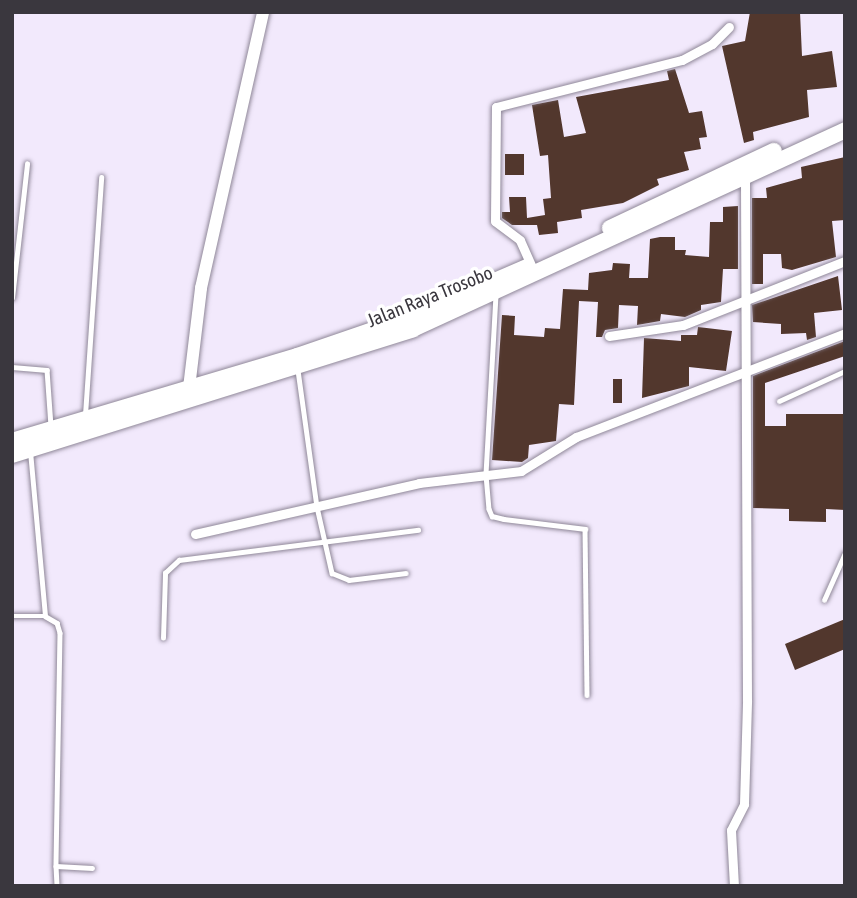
<!DOCTYPE html>
<style>
body{margin:0}
#map{position:relative;width:857px;height:898px;overflow:hidden;background:#f2e9fc;font-family:"Asap Condensed",sans-serif}
div>[style]{position:absolute}
[style*='--x']{left:calc(var(--x)*1px);top:calc(var(--y)*1px);width:calc(var(--w)*1px);rotate:calc(var(--a)*1deg)}
.building>*{inset:0;background:#52372d;transform-origin:0 0}
.roads{filter:drop-shadow(0 0 2px #8f8798) drop-shadow(0 0 2px #8f8798)}
.lane>*{height:4.5px;margin:-2.25px;padding:0 2.25px;transform-origin:2.25px;border-radius:2.25px;background:#fff}
.street>*{height:9px;margin:-4.5px;padding:0 4.5px;transform-origin:4.5px;border-radius:4.5px;background:#fff}
.secondary>*{height:12px;margin:-6px;padding:0 6px;transform-origin:6px;border-radius:6px;background:#fff}
.highway>*{height:16px;margin:-8px;padding:0 8px;transform-origin:8px;border-radius:8px;background:#fff}
span{translate:-50% -50%;white-space:nowrap;text-align:center;line-height:1.15;-webkit-text-stroke:7px #fff;paint-order:stroke}
.street-label{font-size:19px;color:#3a373e}
.frame{position:absolute;inset:0;border:14px solid #3a373e;pointer-events:none}
</style>
<div id="map">
<div class="building">
<i style="clip-path:polygon(750px 12px,800px 12px,802px 56px,832px 51px,837px 87px,807px 90px,809px 117px,753px 132px,754px 140px,744px 143px,722px 46px,745px 41px)"></i>
<i style="clip-path:polygon(675px 69px,689px 113px,702px 111px,707px 137px,699px 138px,701px 149px,684px 152px,689px 170px,657px 179px,659px 185px,623px 203px,581px 210px,582px 218px,557px 222px,558px 233px,539px 235px,537px 225px,512px 225px,502px 218px,502px 212px,510px 212px,509px 197px,526px 197px,527px 218px,545px 215px,543px 199px,551px 198px,548px 155px,540px 156px,532px 105px,558px 100px,564px 137px,586px 133px,576px 97px,669px 80px,667px 71px)"></i>
<i style="left:505px;top:154px;width:19px;height:21px"></i>
<i style="clip-path:polygon(845px 157px,845px 220px,832px 221px,836px 257px,792px 270px,782px 268px,781px 254px,763px 254px,763px 284px,752px 284px,752px 198px,767px 198px,766px 188px,802px 178px,801px 167px)"></i>
<i style="clip-path:polygon(738px 206px,738px 269px,723px 269px,721px 302px,701px 305px,701px 310px,685px 317px,661px 314px,660px 321px,637px 325px,638px 306px,619px 305px,618px 328px,605px 330px,602px 337px,596px 337px,598px 302px,579px 301px,574px 405px,559px 404px,556px 441px,529px 445px,528px 458px,522px 462px,492px 460px,502px 315px,515px 316px,514px 335px,544px 337px,545px 328px,560px 329px,563px 289px,588px 290px,589px 273px,612px 270px,613px 263px,630px 264px,629px 278px,648px 278px,650px 239px,660px 237px,675px 237px,675px 250px,686px 250px,685px 255px,709px 257px,710px 222px,723px 222px,723px 207px)"></i>
<i style="clip-path:polygon(838px 276px,842px 310px,814px 313px,816px 337px,807px 340px,806px 333px,781px 334px,781px 324px,753px 322px,752px 305px)"></i>
<i style="clip-path:polygon(698px 327px,732px 331px,726px 371px,689px 367px,689px 386px,642px 398px,644px 338px,681px 341px,681px 335px,697px 335px)"></i>
<i style="clip-path:polygon(845px 341px,845px 356px,765px 383px,765px 426px,786px 426px,786px 414px,845px 414px,845px 510px,826px 509px,826px 522px,789px 521px,789px 509px,753px 508px,753px 376px)"></i>
<i style="left:613px;top:379px;width:9px;height:24px"></i>
<i style="clip-path:polygon(845px 619px,845px 649px,795px 670px,785px 644px)"></i>
</div>
<div class="roads">
<div class="lane">
<i style="--x:496;--y:295;--w:180;--a:93.2"></i>
<i style="--x:486;--y:475;--w:34;--a:85"></i>
<i style="--x:489;--y:509;--w:8;--a:67"></i>
<i style="--x:492;--y:516;--w:12;--a:14"></i>
<i style="--x:504;--y:519;--w:82;--a:7"></i>
<i style="--x:585;--y:529;--w:166;--a:89.3"></i>
<i style="--x:12;--y:298;--w:135;--a:-83.6"></i>
<i style="--x:12;--y:367;--w:35;--a:5"></i>
<i style="--x:47;--y:370;--w:56;--a:85.9"></i>
<i style="--x:298;--y:370;--w:138;--a:82.1"></i>
<i style="--x:317;--y:507;--w:68;--a:77.2"></i>
<i style="--x:332;--y:573;--w:18;--a:22"></i>
<i style="--x:349;--y:580;--w:57;--a:-7"></i>
<i style="--x:779;--y:401;--w:72;--a:-24.4"></i>
<i style="--x:85;--y:415;--w:238;--a:-86.1"></i>
<i style="--x:824;--y:600;--w:51;--a:-65.9"></i>
<i style="--x:12;--y:616;--w:33;--a:0"></i>
<i style="--x:45;--y:616;--w:165;--a:-95.2"></i>
<i style="--x:45;--y:616;--w:14;--a:30"></i>
<i style="--x:57;--y:623;--w:10;--a:73"></i>
<i style="--x:60;--y:633;--w:233;--a:91"></i>
<i style="--x:56;--y:866;--w:36;--a:3"></i>
<i style="--x:163;--y:638;--w:65;--a:-88.2"></i>
<i style="--x:165;--y:573;--w:19;--a:-43"></i>
<i style="--x:179;--y:560;--w:241;--a:-7.2"></i>
<i style="--x:56;--y:866;--w:20;--a:87"></i>
</div>
<div class="street">
<i style="--x:531;--y:265;--w:27;--a:-114"></i>
<i style="--x:520;--y:240;--w:31;--a:-143"></i>
<i style="--x:495;--y:221;--w:114;--a:-89.5"></i>
<i style="--x:496;--y:107;--w:192;--a:-14.2"></i>
<i style="--x:682;--y:60;--w:34;--a:-28"></i>
<i style="--x:712;--y:44;--w:24;--a:-45"></i>
<i style="--x:609;--y:336;--w:75;--a:-8.5"></i>
<i style="--x:683;--y:325;--w:174;--a:-21.6"></i>
<i style="--x:195;--y:534;--w:230;--a:-12.8"></i>
<i style="--x:419;--y:483;--w:103;--a:-6.7"></i>
<i style="--x:521;--y:471;--w:65;--a:-31.7"></i>
<i style="--x:576;--y:437;--w:288;--a:-21.1"></i>
<i style="--x:734;--y:886;--w:56;--a:-93.1"></i>
<i style="--x:731;--y:830;--w:29;--a:-63"></i>
<i style="--x:744;--y:804;--w:104;--a:-88.3"></i>
<i style="--x:747;--y:700;--w:524;--a:-90.22"></i>
</div>
<div class="secondary">
<i style="--x:188;--y:396;--w:109;--a:-83.1"></i>
<i style="--x:201;--y:288;--w:283;--a:-77.3"></i>
</div>
<div class="highway">
<i style="--x:610;--y:228;--w:181;--a:-25.2"></i>
<i style="--x:12;--y:441;--w:297;--a:-16.6"></i>
<i style="--x:297;--y:356;--w:120;--a:-18.9"></i>
<i style="--x:411;--y:317;--w:126;--a:-23.3"></i>
<i style="--x:12;--y:455;--w:420;--a:-17.4"></i>
<i style="--x:413;--y:329;--w:476;--a:-24.7"></i>
</div>
</div>
<div class="street-label">
<span style="left:430px;top:297px;rotate:-22deg">Jalan Raya Trosobo</span>
</div>
<div class="frame"></div>
</div>
